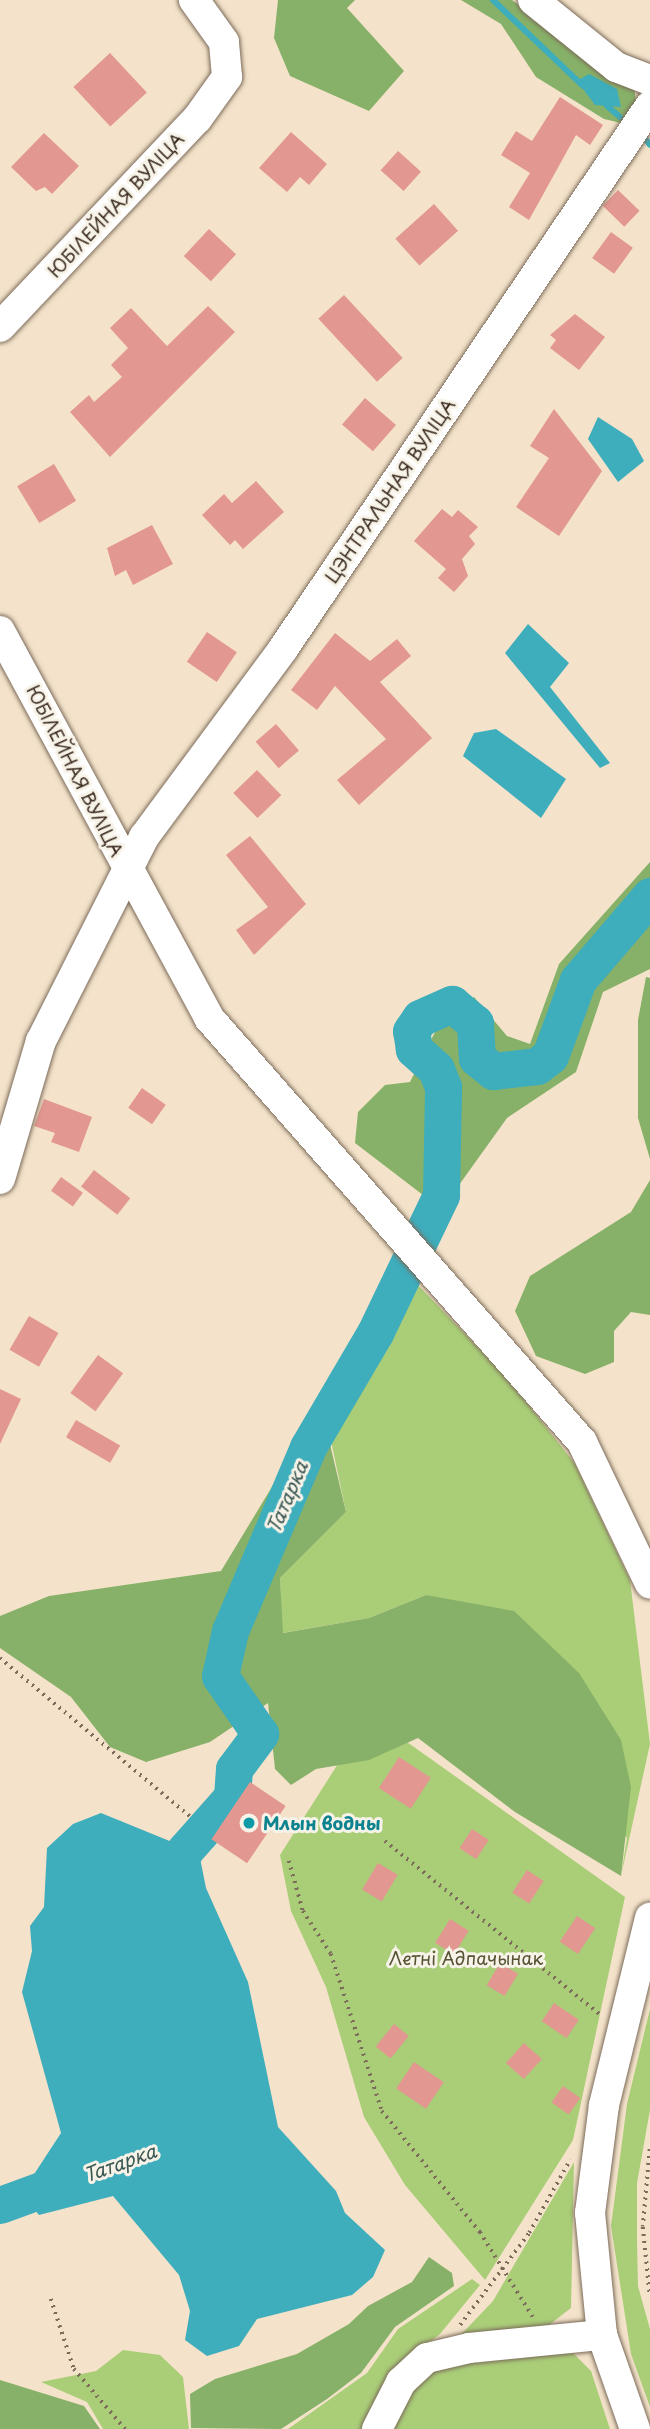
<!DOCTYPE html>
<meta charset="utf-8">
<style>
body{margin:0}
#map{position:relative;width:650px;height:2429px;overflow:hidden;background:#f4e3ca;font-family:"Playpen Sans",sans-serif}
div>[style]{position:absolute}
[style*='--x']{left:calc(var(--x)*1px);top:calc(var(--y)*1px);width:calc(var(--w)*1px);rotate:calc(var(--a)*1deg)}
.green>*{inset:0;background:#aace78}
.forest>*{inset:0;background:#87b168}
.water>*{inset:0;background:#3eadbc}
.stream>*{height:6px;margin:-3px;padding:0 3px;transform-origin:3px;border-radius:3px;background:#3eadbc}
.river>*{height:37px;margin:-18.5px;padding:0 18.5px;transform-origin:18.5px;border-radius:18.5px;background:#3eadbc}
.building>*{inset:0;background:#e29791;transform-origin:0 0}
.path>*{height:3.5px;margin-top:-1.75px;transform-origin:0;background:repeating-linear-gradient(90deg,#7c6b5a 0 2px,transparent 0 7px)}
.roads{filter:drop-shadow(0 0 2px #7c6b5a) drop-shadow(0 0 2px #7c6b5a)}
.minor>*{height:30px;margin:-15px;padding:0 15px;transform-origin:15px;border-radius:15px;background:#fff}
.dots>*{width:19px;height:19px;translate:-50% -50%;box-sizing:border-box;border:4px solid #f7f3e8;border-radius:50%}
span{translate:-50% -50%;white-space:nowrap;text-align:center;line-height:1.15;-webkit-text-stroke:6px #f7f3e8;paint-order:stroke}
.street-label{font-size:18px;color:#3b2a1e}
.culture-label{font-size:18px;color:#0d838f;font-weight:700}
.left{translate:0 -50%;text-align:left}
.park-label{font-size:18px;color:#575334}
.water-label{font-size:19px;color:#3c5855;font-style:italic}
</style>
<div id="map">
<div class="green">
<i style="clip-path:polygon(417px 1284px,508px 1379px,575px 1464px,630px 1580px,650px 1744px,621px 1876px,627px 1838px,426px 1595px,369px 1618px,282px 1633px,280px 1578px,346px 1512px,330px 1436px)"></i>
<i style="clip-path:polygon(369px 1715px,625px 1897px,573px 2140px,485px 2280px,405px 2185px,364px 2117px,326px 1987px,291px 1911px,280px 1855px)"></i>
<i style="clip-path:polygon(650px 2009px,650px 2110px,637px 2183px,637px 2242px,638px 2286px,650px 2329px,650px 2407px,631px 2354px,611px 2226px,627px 2104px)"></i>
<i style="clip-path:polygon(574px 2162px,571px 2308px,549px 2325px,453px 2343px,493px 2301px)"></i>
<i style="clip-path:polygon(472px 2279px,480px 2285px,440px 2334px,397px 2368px,368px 2429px,288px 2429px,367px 2373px,398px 2329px)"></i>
<i style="clip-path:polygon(567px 2347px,591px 2371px,610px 2429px,389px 2429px,396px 2407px,437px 2366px)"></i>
<i style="clip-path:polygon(123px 2350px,160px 2355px,183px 2377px,189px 2429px,103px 2429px,87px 2402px,41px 2382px,96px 2371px)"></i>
</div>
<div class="forest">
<i style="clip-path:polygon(278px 0,355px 0,347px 8px,404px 71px,369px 111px,290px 76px,274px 38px)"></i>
<i style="clip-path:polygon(461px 0,512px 0,634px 87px,636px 101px,621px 123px,604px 119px,536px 77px,501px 24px)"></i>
<i style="clip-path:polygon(650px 862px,650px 969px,603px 992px,576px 1072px,507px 1118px,459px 1185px,423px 1195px,355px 1143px,358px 1112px,385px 1085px,410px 1082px,435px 1032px,474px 997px,507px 1036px,530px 1044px,559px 964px)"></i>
<i style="clip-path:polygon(646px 977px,650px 978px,650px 1159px,638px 1118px,638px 1020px)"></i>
<i style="clip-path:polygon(650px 1180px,650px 1315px,631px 1312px,614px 1331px,614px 1362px,585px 1374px,536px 1356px,515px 1311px,530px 1276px,631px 1212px)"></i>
<i style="clip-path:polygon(321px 1406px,346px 1512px,280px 1578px,283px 1633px,369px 1618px,426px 1595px,514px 1611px,579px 1673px,621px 1740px,631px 1787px,621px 1876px,515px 1812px,418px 1738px,369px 1760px,316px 1769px,291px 1785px,275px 1769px,268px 1703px,210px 1742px,146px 1762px,110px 1747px,71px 1697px,0 1648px,0 1616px,49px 1596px,221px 1571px)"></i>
<i style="clip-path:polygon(429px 2257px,452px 2273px,454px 2286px,395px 2327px,361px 2373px,327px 2399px,281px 2429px,191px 2428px,190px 2394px,215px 2379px,297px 2354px,349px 2324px,368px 2306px,412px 2282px)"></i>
<i style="clip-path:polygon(0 2380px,84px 2406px,100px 2429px,0 2429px)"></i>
</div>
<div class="water">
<i style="clip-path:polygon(589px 74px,617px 89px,621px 107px,595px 105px,577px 81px)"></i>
<i style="clip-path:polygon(598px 417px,632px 439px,644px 461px,618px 482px,588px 439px)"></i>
<i style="clip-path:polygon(528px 624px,569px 663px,550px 687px,610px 763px,600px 768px,505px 653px)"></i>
<i style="clip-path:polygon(496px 729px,566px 779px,541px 818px,463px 756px,474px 733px)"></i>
<i style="clip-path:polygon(101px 1813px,199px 1853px,206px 1888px,248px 1982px,278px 2127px,336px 2191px,345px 2213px,385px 2250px,373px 2277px,352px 2295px,257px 2319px,239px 2346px,207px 2356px,185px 2340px,190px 2311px,179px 2275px,113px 2196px,39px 2215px,26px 2199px,27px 2185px,61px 2133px,22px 1992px,32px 1951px,30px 1926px,44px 1907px,47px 1848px,73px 1824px)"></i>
</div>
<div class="stream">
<i style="--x:493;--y:0;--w:124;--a:43.7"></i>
<i style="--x:607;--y:106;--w:17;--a:40"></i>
<i style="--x:643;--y:136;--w:11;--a:52"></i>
</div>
<div class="river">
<i style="--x:161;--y:1895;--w:51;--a:-61.9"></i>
<i style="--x:185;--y:1850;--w:71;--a:-48.4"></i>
<i style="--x:232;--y:1797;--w:28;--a:-86"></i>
<i style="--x:234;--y:1769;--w:44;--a:-53.4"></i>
<i style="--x:260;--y:1734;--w:70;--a:-124.6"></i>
<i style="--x:220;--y:1676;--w:46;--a:-77.5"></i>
<i style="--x:230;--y:1631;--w:200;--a:-67"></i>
<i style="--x:308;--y:1447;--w:132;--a:-59.6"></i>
<i style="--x:375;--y:1333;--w:153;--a:-64.4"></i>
<i style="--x:441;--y:1195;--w:108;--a:-88.9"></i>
<i style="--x:443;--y:1087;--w:19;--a:-111"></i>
<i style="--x:436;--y:1069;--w:30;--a:-138"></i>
<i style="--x:414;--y:1049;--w:18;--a:-99"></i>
<i style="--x:411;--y:1031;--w:16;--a:-55"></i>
<i style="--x:420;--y:1018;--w:35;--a:-24"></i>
<i style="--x:452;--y:1004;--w:30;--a:40"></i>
<i style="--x:475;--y:1023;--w:35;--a:87"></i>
<i style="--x:477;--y:1058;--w:21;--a:39"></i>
<i style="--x:493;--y:1071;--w:44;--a:-6.5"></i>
<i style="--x:537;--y:1066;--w:16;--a:-38"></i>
<i style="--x:550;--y:1056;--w:81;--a:-69.8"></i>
<i style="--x:578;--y:980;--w:111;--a:-49.4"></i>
<i style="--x:0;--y:2205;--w:76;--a:-20.1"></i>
</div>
<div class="building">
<i style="left:110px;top:53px;width:54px;height:50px;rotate:47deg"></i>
<i style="clip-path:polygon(560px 97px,603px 125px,590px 145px,576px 135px,529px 220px,509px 207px,530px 173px,501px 155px,516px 131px,532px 141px)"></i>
<i style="clip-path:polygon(291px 132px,327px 164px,309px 185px,300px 177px,287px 192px,259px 168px)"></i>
<i style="clip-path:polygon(44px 133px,79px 166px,52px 194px,45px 187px,36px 191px,11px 167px)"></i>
<i style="left:398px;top:151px;width:31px;height:26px;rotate:42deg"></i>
<i style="left:618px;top:190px;width:30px;height:22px;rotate:44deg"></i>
<i style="left:434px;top:204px;width:36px;height:52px;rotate:48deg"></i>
<i style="left:209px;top:229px;width:37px;height:37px;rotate:43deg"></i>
<i style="left:611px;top:232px;width:27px;height:32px;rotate:36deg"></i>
<i style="left:344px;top:295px;width:86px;height:35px;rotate:47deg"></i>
<i style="clip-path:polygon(208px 306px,235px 332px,110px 457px,70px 412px,89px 395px,94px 402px,122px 377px,111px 365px,128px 348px,110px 328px,131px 308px,167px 346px)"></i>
<i style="clip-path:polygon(575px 314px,605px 337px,579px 370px,550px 348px,556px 340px,550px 335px)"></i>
<i style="left:365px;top:398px;width:41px;height:35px;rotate:41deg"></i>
<i style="clip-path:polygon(554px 409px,602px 471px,559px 536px,516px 507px,549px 458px,530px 446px)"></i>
<i style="left:54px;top:464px;width:43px;height:43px;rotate:59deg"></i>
<i style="clip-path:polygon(256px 481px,284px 512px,243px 549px,235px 540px,230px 545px,202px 515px,224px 494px,232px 503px)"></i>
<i style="clip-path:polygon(442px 509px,452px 517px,458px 510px,478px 527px,469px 536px,475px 544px,462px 559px,468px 576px,454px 592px,438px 578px,446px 569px,414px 541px)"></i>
<i style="clip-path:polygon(152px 525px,173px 564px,133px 585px,126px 570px,115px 576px,107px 548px)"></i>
<i style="left:207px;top:632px;width:36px;height:36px;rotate:34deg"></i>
<i style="clip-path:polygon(335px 633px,370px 661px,397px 639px,411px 656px,380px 682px,432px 738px,359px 805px,337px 780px,386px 739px,335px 686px,317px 710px,291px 690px)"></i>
<i style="left:276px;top:724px;width:35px;height:27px;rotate:49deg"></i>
<i style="left:257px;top:770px;width:35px;height:33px;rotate:46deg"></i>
<i style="clip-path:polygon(250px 836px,306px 904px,254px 955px,236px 930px,268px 907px,226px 855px)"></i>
<i style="left:142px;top:1088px;width:29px;height:24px;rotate:35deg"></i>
<i style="clip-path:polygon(44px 1099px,92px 1117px,79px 1152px,51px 1142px,55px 1133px,34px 1126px)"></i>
<i style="left:94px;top:1170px;width:46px;height:21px;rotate:38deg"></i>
<i style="left:61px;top:1177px;width:27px;height:17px;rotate:36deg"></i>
<i style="left:29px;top:1316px;width:34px;height:39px;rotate:30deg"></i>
<i style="left:98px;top:1355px;width:31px;height:47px;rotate:36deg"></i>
<i style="clip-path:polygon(0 1389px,21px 1399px,0 1444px)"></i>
<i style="left:76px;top:1420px;width:51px;height:20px;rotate:30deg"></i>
<i style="left:399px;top:1757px;width:38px;height:37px;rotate:33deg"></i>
<i style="left:250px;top:1782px;width:43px;height:69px;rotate:34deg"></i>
<i style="left:472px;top:1829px;width:20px;height:23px;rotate:33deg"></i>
<i style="left:378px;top:1863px;width:23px;height:31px;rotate:31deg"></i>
<i style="left:527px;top:1870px;width:20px;height:27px;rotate:33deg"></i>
<i style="left:577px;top:1916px;width:22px;height:31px;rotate:34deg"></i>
<i style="left:450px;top:1919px;width:22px;height:28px;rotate:32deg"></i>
<i style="left:500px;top:1963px;width:21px;height:26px;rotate:31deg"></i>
<i style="left:554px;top:2003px;width:30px;height:22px;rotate:34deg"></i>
<i style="left:394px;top:2024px;width:19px;height:29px;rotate:39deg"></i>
<i style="left:524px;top:2043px;width:24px;height:27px;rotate:42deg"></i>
<i style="left:414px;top:2062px;width:36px;height:32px;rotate:34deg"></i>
<i style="left:563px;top:2086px;width:21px;height:20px;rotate:35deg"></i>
</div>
<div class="path">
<i style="--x:0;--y:1658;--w:250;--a:39.8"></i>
<i style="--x:385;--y:1841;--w:279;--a:38.9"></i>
<i style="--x:289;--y:1861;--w:52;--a:74.4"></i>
<i style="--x:303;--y:1911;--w:51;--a:56.9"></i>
<i style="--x:331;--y:1954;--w:165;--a:72"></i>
<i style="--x:382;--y:2111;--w:156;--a:51"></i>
<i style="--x:480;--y:2232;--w:100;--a:58.1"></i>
<i style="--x:650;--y:2149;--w:78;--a:95.1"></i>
<i style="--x:643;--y:2227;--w:69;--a:84.2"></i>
<i style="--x:51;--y:2299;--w:74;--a:71.8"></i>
<i style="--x:74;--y:2369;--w:79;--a:49.6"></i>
<i style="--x:460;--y:2325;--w:115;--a:-53.1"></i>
<i style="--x:529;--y:2233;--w:84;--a:-60.7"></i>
</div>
<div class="roads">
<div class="minor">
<i style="--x:533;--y:0;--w:107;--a:38.9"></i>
<i style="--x:616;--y:67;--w:36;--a:21"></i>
<i style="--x:0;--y:327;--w:286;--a:-46.6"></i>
<i style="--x:197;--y:119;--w:52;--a:-54.5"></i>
<i style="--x:227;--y:77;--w:35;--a:-95"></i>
<i style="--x:224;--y:42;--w:52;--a:-125.5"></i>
<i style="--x:0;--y:631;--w:440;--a:61.6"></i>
<i style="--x:209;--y:1018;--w:565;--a:48.66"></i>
<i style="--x:582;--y:1442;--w:157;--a:64.4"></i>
<i style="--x:0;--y:1179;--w:144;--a:-73.5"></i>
<i style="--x:41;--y:1041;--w:229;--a:-63.2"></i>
<i style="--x:144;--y:837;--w:234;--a:-53.5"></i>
<i style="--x:283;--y:649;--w:655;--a:-55.95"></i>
<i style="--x:377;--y:2429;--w:53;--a:-62.9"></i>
<i style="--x:401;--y:2382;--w:35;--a:-43"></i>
<i style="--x:427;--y:2358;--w:43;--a:-13.4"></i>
<i style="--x:469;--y:2348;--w:134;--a:-5.6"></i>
<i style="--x:635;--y:2429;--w:100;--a:-109.3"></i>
<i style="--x:602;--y:2335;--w:123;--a:-95.6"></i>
<i style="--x:590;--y:2213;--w:109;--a:-82.6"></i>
<i style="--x:604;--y:2105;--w:193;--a:-76.2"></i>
</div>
</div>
<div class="dots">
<i style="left:249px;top:1823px;background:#0f9aa8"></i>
</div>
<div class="street-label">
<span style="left:116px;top:205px;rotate:-47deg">ЮБІЛЕЙНАЯ ВУЛІЦА</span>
<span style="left:390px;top:491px;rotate:-56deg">ЦЭНТРАЛЬНАЯ ВУЛІЦА</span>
<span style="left:75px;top:771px;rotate:63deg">ЮБІЛЕЙНАЯ ВУЛІЦА</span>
</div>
<div class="culture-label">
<span class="left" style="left:263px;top:1823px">Млын водны</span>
</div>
<div class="park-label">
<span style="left:466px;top:1958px">Летні Адпачынак</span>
</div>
<div class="water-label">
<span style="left:287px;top:1497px;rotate:-67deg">Татарка</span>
<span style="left:120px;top:2163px;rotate:-20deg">Татарка</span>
</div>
</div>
